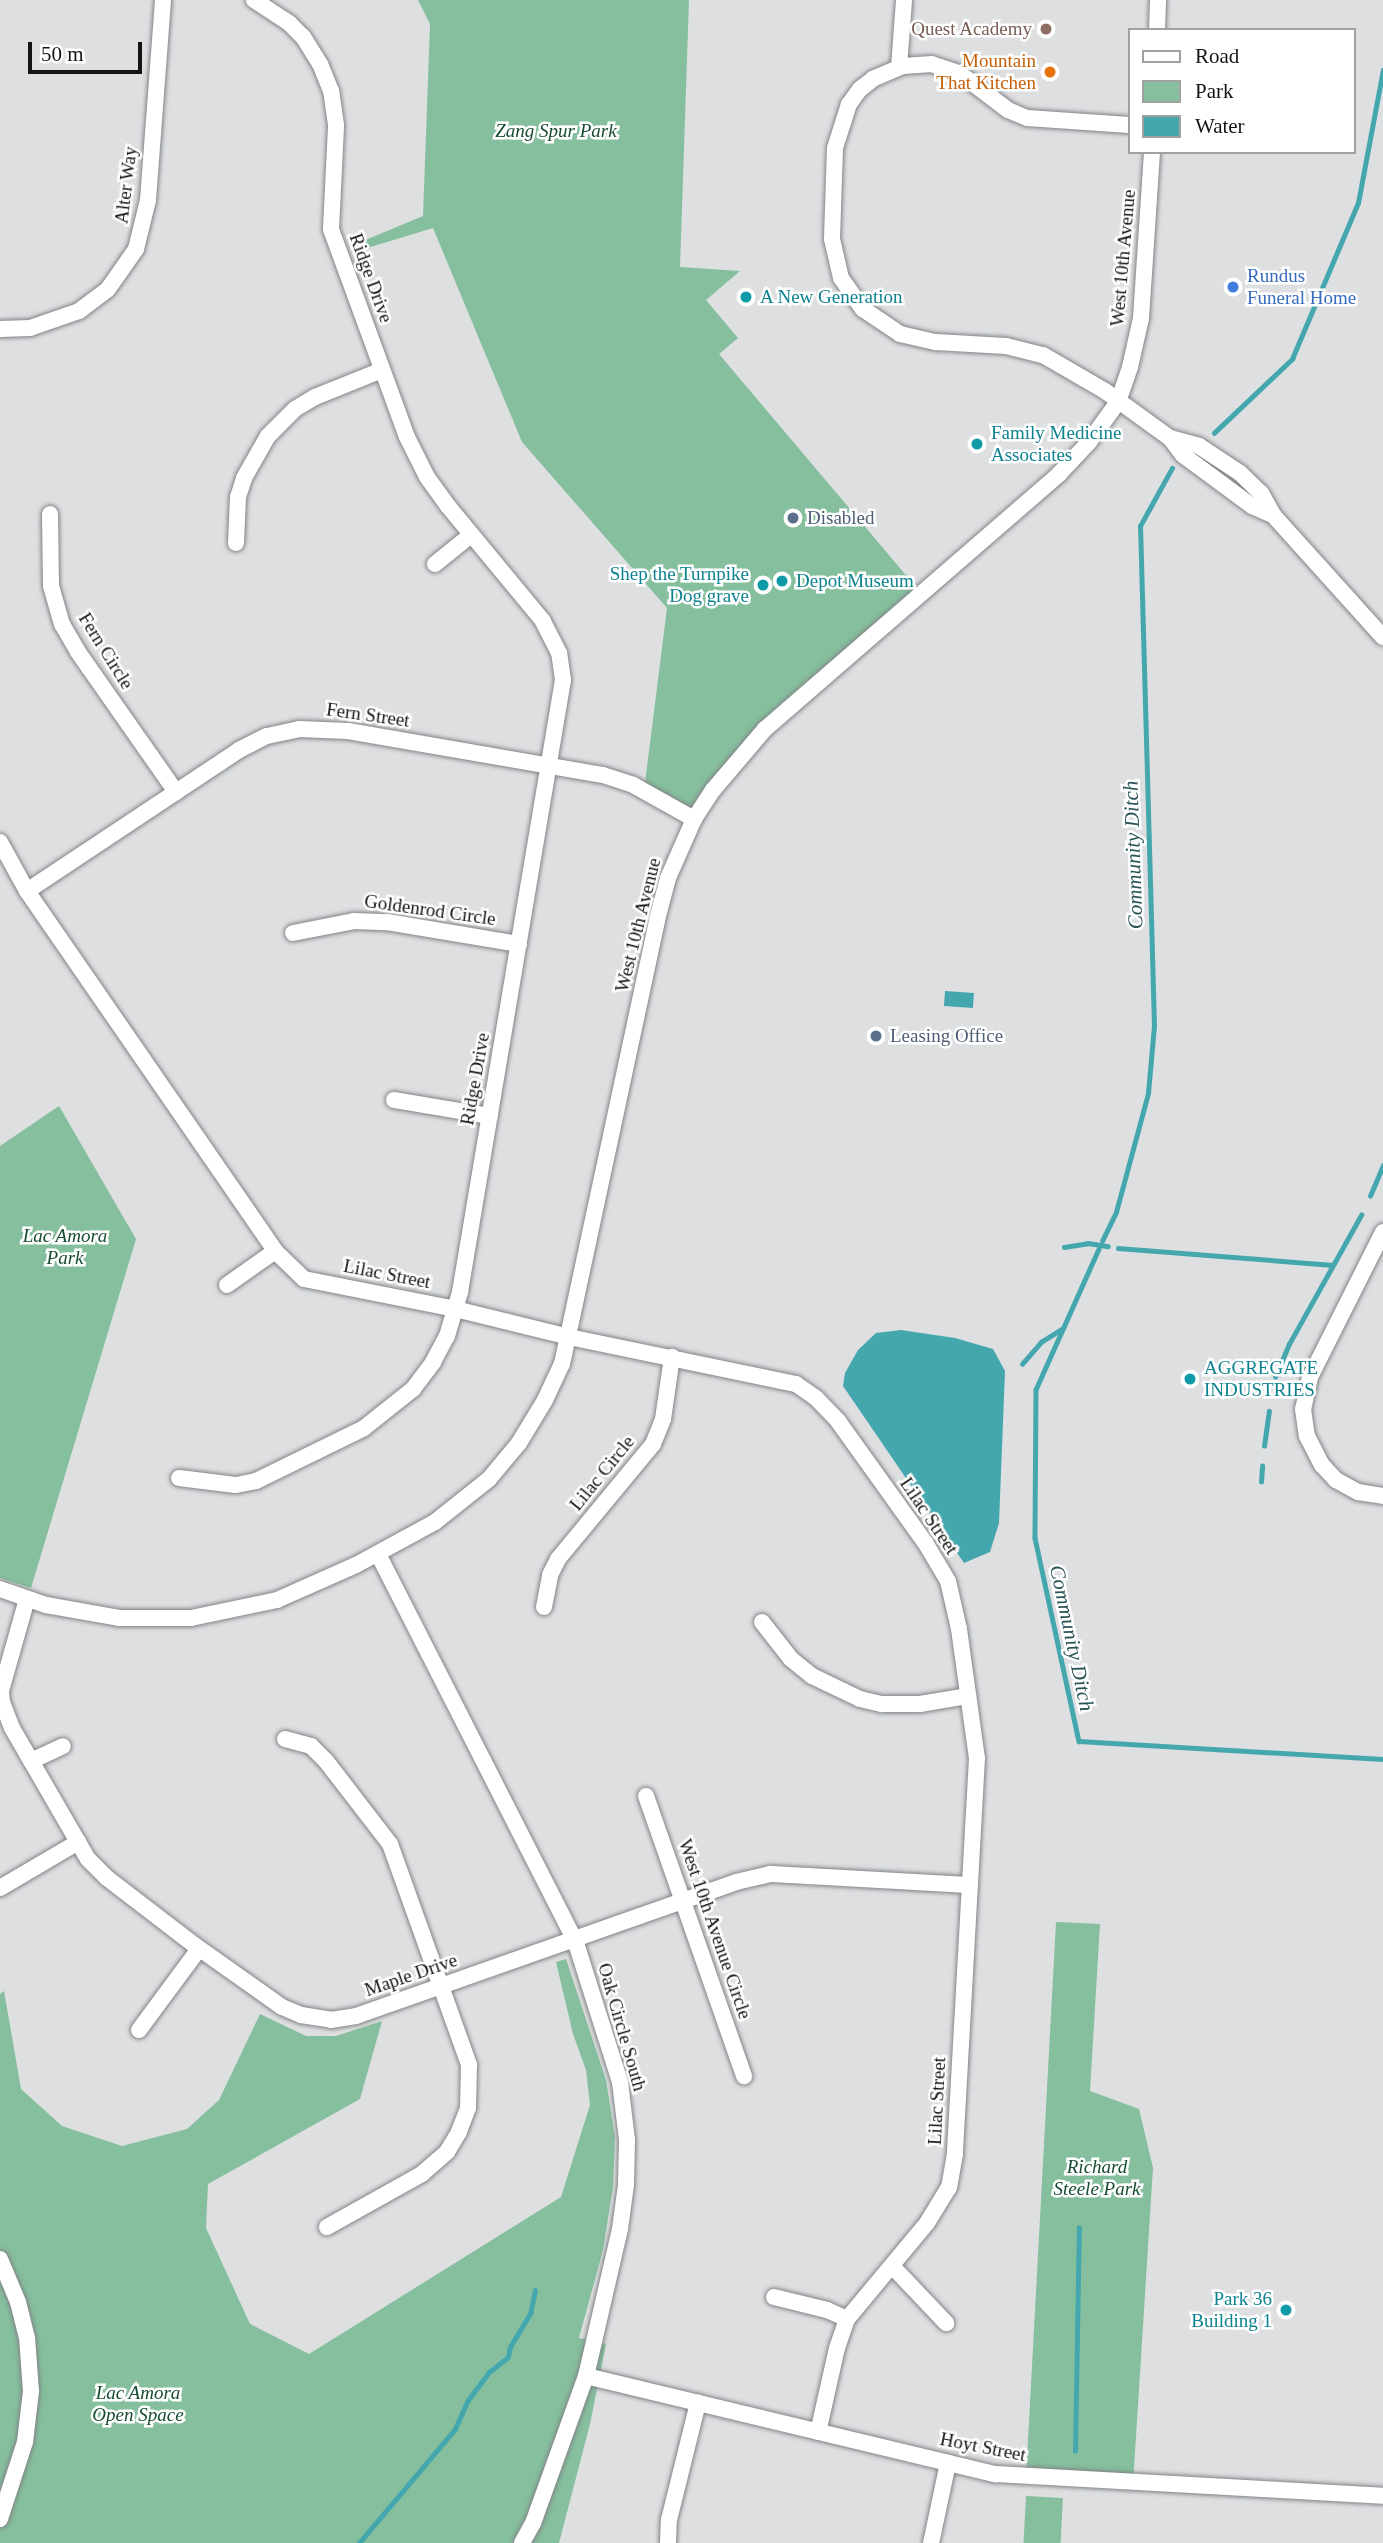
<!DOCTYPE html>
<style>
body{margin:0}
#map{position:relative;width:1383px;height:2543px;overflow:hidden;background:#dddfe1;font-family:"Times New Roman",serif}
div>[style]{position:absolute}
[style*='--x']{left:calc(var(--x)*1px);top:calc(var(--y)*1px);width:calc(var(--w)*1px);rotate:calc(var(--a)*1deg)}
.green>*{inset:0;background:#85bf9d;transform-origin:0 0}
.water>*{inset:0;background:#45a7ae;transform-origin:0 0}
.stream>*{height:4.5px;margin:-2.25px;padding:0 2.25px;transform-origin:2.25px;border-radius:2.25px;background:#45a7ae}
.roads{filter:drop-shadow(0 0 2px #828487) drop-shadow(0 0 2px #828487)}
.minor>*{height:16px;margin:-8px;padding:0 8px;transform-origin:8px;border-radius:8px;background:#fff}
.dots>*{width:19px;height:19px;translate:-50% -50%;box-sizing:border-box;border:4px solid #fff;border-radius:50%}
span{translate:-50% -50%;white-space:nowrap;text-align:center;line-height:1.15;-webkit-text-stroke:5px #fff;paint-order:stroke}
.education-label{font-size:19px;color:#785e54}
.right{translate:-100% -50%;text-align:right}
.food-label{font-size:19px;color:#c56008}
.park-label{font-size:19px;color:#174d32;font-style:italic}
.street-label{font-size:19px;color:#141415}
.shop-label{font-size:19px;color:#366cbe}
.left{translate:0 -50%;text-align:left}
.culture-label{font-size:19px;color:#0d838f}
.service-label{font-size:19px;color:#4e5e75}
.water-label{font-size:21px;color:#285457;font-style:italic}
.legend{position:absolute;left:1128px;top:28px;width:228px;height:126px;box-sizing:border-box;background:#fff;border:2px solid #a1a1a1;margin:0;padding:9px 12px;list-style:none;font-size:21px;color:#141415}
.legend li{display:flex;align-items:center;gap:14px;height:35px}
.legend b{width:35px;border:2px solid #a1a1a1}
.scale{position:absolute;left:28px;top:42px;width:114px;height:32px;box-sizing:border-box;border:4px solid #141415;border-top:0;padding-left:9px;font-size:21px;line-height:24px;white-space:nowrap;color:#141415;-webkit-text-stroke:5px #fff;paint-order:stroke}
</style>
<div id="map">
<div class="green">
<i style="clip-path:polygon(418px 0,689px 0,680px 267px,740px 271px,706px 300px,738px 338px,719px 354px,921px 593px,766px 729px,694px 819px,644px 791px,667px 608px,522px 442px,433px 228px,354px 252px,351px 246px,423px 216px,430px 24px)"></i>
<i style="clip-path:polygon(59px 1106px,136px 1239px,31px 1588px,0 1578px,0 1146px)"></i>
<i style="clip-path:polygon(1056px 1922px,1100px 1924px,1090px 2091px,1139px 2109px,1153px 2168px,1133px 2484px,1026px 2477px)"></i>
<i style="clip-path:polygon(566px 1959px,606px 2080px,615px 2137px,613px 2187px,603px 2250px,579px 2338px,606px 2344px,590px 2424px,559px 2543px,0 2543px,0 1994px,4px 1991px,21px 2089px,62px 2126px,122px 2146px,187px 2129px,219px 2100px,260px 2014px,306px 2036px,336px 2036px,382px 2021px,360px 2099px,208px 2184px,206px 2228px,250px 2324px,309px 2354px,561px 2197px,590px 2105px,586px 2070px,573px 2034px,556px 1962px)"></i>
<i style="left:1026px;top:2496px;width:37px;height:47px;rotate:3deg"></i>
</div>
<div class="water">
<i style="left:945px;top:991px;width:29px;height:15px;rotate:4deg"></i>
<i style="clip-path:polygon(901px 1330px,955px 1338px,993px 1349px,1005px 1371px,999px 1523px,990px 1552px,964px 1563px,843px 1386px,845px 1373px,858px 1350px,876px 1333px)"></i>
</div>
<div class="stream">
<i style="--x:1214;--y:433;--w:108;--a:-43.5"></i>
<i style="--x:1292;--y:359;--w:169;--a:-67.1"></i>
<i style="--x:1358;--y:203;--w:135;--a:-79.4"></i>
<i style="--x:1370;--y:1196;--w:33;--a:-67"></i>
<i style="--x:1102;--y:1241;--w:32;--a:-64"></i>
<i style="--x:1116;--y:1212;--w:123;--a:-74.9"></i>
<i style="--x:1148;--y:1093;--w:67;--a:-84.9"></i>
<i style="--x:1154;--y:1026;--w:500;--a:-91.6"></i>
<i style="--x:1140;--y:526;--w:66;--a:-61.1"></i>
<i style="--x:1064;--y:1247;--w:24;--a:-9"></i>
<i style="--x:1088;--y:1243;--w:20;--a:9"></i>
<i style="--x:1118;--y:1248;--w:215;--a:4.5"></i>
<i style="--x:1099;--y:1249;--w:154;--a:114.1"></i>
<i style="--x:1036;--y:1390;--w:148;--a:90.4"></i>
<i style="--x:1035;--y:1538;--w:208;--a:77.8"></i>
<i style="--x:1079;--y:1741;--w:305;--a:3.4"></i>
<i style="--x:1022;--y:1364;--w:29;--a:-49"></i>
<i style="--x:1041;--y:1342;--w:26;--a:-32"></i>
<i style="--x:1275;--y:1377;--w:36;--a:-67"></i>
<i style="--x:1289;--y:1344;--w:148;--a:-60.8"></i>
<i style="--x:1264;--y:1446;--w:35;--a:-82"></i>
<i style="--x:1261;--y:1482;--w:16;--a:-86"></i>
<i style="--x:1075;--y:2451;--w:223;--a:-89"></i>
<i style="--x:359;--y:2543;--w:149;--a:-49.9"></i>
<i style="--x:455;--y:2429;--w:32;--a:-66"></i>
<i style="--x:468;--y:2400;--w:35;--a:-53"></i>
<i style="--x:489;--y:2372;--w:24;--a:-38"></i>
<i style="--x:508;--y:2357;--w:10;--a:-79"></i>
<i style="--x:510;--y:2347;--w:39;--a:-59"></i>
<i style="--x:530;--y:2314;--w:24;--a:-78"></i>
</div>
<div class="roads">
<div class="minor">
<i style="--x:1157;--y:30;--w:30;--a:-88"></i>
<i style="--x:899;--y:67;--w:67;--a:-85.7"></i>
<i style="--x:1129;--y:125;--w:102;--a:-176.1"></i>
<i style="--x:1027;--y:118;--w:21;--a:-157"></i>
<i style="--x:1008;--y:110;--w:61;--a:-142.9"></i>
<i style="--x:959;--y:73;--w:28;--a:-162"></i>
<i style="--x:932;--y:64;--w:29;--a:176"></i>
<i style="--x:903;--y:66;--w:33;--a:157"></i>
<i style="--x:873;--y:79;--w:16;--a:142"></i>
<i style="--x:860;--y:89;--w:19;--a:126"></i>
<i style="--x:849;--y:104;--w:46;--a:107.7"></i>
<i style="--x:835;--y:148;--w:91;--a:91.9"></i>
<i style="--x:832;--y:239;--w:40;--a:77"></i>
<i style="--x:841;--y:278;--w:38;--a:55"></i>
<i style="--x:863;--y:309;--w:45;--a:34"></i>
<i style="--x:900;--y:334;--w:37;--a:13"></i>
<i style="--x:936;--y:342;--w:70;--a:3.3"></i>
<i style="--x:1006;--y:346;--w:38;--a:14"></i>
<i style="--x:1043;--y:355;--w:72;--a:30.1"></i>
<i style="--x:1105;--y:391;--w:80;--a:35.9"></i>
<i style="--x:1170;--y:438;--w:21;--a:53"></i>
<i style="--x:1183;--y:455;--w:86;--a:36.5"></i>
<i style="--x:1252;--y:506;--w:24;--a:24"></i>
<i style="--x:0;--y:329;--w:30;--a:-2"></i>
<i style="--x:30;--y:328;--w:52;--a:-19.1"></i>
<i style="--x:79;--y:311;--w:36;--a:-37"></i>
<i style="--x:108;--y:289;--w:49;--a:-55"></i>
<i style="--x:136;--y:249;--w:50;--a:-76.2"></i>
<i style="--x:148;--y:200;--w:201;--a:-85.7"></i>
<i style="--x:1170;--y:438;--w:30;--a:15"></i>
<i style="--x:1199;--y:446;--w:49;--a:33.4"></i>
<i style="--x:1240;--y:473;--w:29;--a:44"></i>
<i style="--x:1261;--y:493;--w:26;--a:61"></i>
<i style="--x:1274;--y:516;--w:163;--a:48"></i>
<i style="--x:50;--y:514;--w:72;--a:89.2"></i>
<i style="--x:51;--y:586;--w:40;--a:74"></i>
<i style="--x:62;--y:624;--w:32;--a:60"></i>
<i style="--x:78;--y:652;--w:171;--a:55"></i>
<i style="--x:236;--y:543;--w:46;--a:-87.5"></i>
<i style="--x:238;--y:497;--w:20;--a:-72"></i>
<i style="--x:244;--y:478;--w:48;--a:-60.3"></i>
<i style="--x:268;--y:436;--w:38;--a:-45"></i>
<i style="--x:295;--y:409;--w:23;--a:-31"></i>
<i style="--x:315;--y:397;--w:72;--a:-21.9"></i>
<i style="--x:435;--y:564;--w:46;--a:-38.9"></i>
<i style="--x:0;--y:842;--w:56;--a:61.1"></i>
<i style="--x:27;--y:891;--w:437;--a:55.4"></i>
<i style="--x:275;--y:1251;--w:40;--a:44"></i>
<i style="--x:304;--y:1279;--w:154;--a:11.2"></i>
<i style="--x:455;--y:1309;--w:117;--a:13.8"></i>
<i style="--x:569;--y:1337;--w:232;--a:11.7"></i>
<i style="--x:796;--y:1384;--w:24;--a:35"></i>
<i style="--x:816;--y:1398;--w:32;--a:46"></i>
<i style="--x:838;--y:1421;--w:151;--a:54.4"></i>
<i style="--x:926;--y:1544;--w:43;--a:59.3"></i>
<i style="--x:948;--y:1581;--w:49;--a:77.1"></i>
<i style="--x:959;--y:1629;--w:130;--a:82.1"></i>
<i style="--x:977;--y:1758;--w:397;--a:93.2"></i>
<i style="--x:955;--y:2154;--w:34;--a:100"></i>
<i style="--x:949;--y:2187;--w:42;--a:121.4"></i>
<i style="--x:927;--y:2223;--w:125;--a:129.8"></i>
<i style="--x:847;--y:2319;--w:31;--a:109"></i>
<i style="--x:837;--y:2348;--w:86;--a:102.7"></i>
<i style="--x:27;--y:891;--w:255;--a:-33.6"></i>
<i style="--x:239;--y:750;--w:31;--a:-27"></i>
<i style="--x:267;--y:736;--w:33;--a:-12"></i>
<i style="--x:299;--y:729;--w:49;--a:2.3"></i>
<i style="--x:348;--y:731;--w:259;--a:9.8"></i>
<i style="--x:603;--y:775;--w:32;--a:18"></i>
<i style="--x:633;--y:785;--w:70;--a:29.1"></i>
<i style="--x:293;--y:933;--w:62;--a:-11.1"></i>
<i style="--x:354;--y:921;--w:33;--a:2"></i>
<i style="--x:387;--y:922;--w:134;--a:9.5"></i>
<i style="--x:394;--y:1100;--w:97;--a:9.5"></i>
<i style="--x:1383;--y:1232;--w:162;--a:116.7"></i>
<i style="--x:1310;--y:1377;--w:33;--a:102"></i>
<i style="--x:1303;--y:1409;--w:27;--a:82"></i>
<i style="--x:1307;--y:1436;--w:33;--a:63"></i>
<i style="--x:1322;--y:1465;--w:21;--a:47"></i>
<i style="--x:1336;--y:1480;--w:25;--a:29"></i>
<i style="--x:1358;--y:1492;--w:25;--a:9"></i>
<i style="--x:227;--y:1285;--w:59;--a:-35.3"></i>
<i style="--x:179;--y:1478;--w:57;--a:7"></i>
<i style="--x:236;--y:1485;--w:20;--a:-11"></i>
<i style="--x:256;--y:1481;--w:120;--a:-26.1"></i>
<i style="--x:364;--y:1428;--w:63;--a:-38.5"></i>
<i style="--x:413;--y:1389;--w:34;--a:-53"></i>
<i style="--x:433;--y:1362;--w:30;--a:-62"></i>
<i style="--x:447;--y:1336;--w:46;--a:-73.5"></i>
<i style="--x:460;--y:1292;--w:621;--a:-80.45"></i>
<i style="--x:563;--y:680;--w:27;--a:-98"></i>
<i style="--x:559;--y:653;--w:36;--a:-117"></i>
<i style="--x:543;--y:621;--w:149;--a:-129.6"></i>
<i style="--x:448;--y:506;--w:36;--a:-126"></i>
<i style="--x:427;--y:477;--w:45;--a:-116.6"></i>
<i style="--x:407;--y:437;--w:221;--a:-110.1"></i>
<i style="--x:331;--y:229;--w:104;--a:-87.2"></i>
<i style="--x:336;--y:125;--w:34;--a:-98"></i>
<i style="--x:331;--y:91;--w:29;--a:-112"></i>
<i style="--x:320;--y:64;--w:32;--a:-122"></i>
<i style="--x:303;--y:37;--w:20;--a:-135"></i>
<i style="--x:289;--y:23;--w:42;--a:-146.7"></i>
<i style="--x:378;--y:1554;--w:433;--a:63"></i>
<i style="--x:575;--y:1940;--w:149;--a:72.4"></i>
<i style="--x:620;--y:2082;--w:58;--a:83.1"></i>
<i style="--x:627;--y:2140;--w:45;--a:91.3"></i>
<i style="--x:626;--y:2185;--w:44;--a:97.8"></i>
<i style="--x:620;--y:2229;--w:151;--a:103"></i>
<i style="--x:586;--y:2376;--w:156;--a:109.8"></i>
<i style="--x:533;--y:2523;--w:23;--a:119"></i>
<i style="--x:0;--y:1589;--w:49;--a:19.2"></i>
<i style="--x:46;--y:1605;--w:74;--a:10.1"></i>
<i style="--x:119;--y:1618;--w:72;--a:0"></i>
<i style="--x:191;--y:1618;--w:88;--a:-11.8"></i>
<i style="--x:277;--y:1600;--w:86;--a:-23.9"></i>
<i style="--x:356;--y:1565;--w:90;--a:-28.6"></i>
<i style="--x:435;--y:1522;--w:69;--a:-38.5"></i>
<i style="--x:489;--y:1479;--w:47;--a:-50.2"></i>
<i style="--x:519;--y:1443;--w:50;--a:-58.8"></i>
<i style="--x:545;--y:1400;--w:40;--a:-65"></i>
<i style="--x:562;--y:1364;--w:454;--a:-77.9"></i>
<i style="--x:657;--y:920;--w:43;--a:-75.3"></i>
<i style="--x:668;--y:878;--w:64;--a:-66.2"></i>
<i style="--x:694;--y:819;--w:35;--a:-57"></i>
<i style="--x:713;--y:790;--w:80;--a:-49.6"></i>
<i style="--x:765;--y:729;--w:389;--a:-40.9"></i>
<i style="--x:1059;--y:474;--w:44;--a:-46.8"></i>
<i style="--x:1089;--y:442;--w:49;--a:-54.1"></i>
<i style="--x:1118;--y:402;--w:37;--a:-71"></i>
<i style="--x:1130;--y:367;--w:50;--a:-77.3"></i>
<i style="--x:1141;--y:318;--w:166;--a:-86.2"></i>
<i style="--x:27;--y:1599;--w:96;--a:105.8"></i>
<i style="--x:1;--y:1691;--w:11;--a:85"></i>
<i style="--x:2;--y:1702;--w:28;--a:69"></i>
<i style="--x:12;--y:1728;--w:151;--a:59.9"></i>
<i style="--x:88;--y:1859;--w:27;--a:45"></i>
<i style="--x:107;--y:1878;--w:108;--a:37.5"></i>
<i style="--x:193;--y:1944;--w:109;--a:35.3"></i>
<i style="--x:282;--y:2007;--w:21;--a:23"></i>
<i style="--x:301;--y:2015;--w:30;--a:9"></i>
<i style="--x:331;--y:2020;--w:25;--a:-9"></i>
<i style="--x:356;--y:2016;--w:403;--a:-19.4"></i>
<i style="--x:736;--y:1882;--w:36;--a:-13"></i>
<i style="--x:771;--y:1874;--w:199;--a:3.2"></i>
<i style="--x:544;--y:1607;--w:33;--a:-79"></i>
<i style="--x:550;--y:1575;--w:18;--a:-63"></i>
<i style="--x:558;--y:1559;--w:149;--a:-50.4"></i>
<i style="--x:653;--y:1444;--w:27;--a:-68"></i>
<i style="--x:663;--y:1419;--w:63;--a:-81.7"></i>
<i style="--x:762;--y:1622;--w:47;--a:51.9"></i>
<i style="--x:791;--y:1659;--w:27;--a:39"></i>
<i style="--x:812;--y:1676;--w:53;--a:25.6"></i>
<i style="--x:860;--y:1699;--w:23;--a:13"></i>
<i style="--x:882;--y:1704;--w:38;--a:0"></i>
<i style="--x:920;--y:1704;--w:49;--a:-9.5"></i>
<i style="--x:285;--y:1739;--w:27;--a:15"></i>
<i style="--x:311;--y:1746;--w:21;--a:45"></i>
<i style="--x:326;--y:1761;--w:105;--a:52.4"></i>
<i style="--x:390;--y:1844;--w:235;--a:70.3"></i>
<i style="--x:469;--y:2065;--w:43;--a:91.3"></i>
<i style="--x:468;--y:2108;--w:26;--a:111"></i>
<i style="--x:459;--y:2132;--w:23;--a:121"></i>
<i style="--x:447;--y:2152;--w:33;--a:139"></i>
<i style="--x:422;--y:2174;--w:109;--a:150.8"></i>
<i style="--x:31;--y:1761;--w:35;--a:-25"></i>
<i style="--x:646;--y:1796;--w:297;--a:70.7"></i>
<i style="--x:0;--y:1888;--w:91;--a:-30.5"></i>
<i style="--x:139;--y:2030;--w:101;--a:-53.5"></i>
<i style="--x:0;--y:2259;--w:47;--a:67.3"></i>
<i style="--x:18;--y:2302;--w:36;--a:76"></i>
<i style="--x:27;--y:2337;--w:54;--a:85.8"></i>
<i style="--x:31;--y:2391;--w:51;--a:96.7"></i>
<i style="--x:25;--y:2442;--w:81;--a:108"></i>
<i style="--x:892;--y:2266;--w:79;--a:46.5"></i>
<i style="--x:774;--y:2297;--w:55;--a:13.8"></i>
<i style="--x:827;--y:2310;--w:22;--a:24"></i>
<i style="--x:586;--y:2376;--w:421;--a:13.5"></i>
<i style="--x:995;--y:2474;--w:389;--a:3.2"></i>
<i style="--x:668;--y:2543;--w:23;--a:-88"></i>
<i style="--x:669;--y:2520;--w:121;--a:-76.1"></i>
<i style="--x:931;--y:2543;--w:82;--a:-78"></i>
</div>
</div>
<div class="dots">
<i style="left:1046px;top:29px;background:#8d6e63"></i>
<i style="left:1050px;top:72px;background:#e8710a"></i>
<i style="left:1233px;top:287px;background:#3f7fe0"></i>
<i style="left:746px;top:297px;background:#0f9aa8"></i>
<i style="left:977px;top:444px;background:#0f9aa8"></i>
<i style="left:793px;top:518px;background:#5c6f8a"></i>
<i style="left:782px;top:581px;background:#0f9aa8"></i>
<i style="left:763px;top:585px;background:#0f9aa8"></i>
<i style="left:876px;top:1036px;background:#5c6f8a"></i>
<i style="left:1190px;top:1379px;background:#0f9aa8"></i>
<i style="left:1286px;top:2310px;background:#0f9aa8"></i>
</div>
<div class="education-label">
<span class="right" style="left:1032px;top:29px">Quest Academy</span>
</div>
<div class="food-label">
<span class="right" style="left:1036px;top:72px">Mountain<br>That Kitchen</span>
</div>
<div class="park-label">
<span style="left:556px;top:131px">Zang Spur Park</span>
<span style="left:65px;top:1247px">Lac Amora<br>Park</span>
<span style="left:1097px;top:2178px">Richard<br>Steele Park</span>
<span style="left:138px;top:2404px">Lac Amora<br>Open Space</span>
</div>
<div class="street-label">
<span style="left:126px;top:185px;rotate:-83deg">Alter Way</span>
<span style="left:1123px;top:258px;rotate:-85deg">West 10th Avenue</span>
<span style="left:371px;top:278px;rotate:70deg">Ridge Drive</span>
<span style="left:106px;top:651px;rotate:58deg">Fern Circle</span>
<span style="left:368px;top:715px;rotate:8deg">Fern Street</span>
<span style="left:430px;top:910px;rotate:8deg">Goldenrod Circle</span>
<span style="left:638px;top:925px;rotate:-76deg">West 10th Avenue</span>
<span style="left:475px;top:1079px;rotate:-80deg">Ridge Drive</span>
<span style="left:387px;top:1274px;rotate:11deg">Lilac Street</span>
<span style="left:602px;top:1473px;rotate:-51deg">Lilac Circle</span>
<span style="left:929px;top:1516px;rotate:56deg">Lilac Street</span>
<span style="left:715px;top:1929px;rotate:71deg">West 10th Avenue Circle</span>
<span style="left:411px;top:1975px;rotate:-19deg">Maple Drive</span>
<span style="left:622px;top:2027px;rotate:74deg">Oak Circle South</span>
<span style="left:937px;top:2101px;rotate:-87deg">Lilac Street</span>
<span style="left:983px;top:2447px;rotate:11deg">Hoyt Street</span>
</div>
<div class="shop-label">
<span class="left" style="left:1247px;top:287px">Rundus<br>Funeral Home</span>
</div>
<div class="culture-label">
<span class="left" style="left:760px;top:297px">A New Generation</span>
<span class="left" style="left:991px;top:444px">Family Medicine<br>Associates</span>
<span class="right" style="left:749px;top:585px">Shep the Turnpike<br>Dog grave</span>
<span class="left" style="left:796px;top:581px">Depot Museum</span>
<span class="left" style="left:1204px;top:1379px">AGGREGATE<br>INDUSTRIES</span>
<span class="right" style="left:1272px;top:2310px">Park 36<br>Building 1</span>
</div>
<div class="service-label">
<span class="left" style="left:807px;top:518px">Disabled</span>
<span class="left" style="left:890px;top:1036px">Leasing Office</span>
</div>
<div class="water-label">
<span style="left:1133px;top:855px;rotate:-92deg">Community Ditch</span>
<span style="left:1072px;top:1638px;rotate:78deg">Community Ditch</span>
</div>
<ul class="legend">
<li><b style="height:9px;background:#fff"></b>Road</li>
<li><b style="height:19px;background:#85bf9d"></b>Park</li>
<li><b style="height:19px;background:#45a7ae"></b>Water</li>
</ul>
<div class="scale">50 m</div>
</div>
